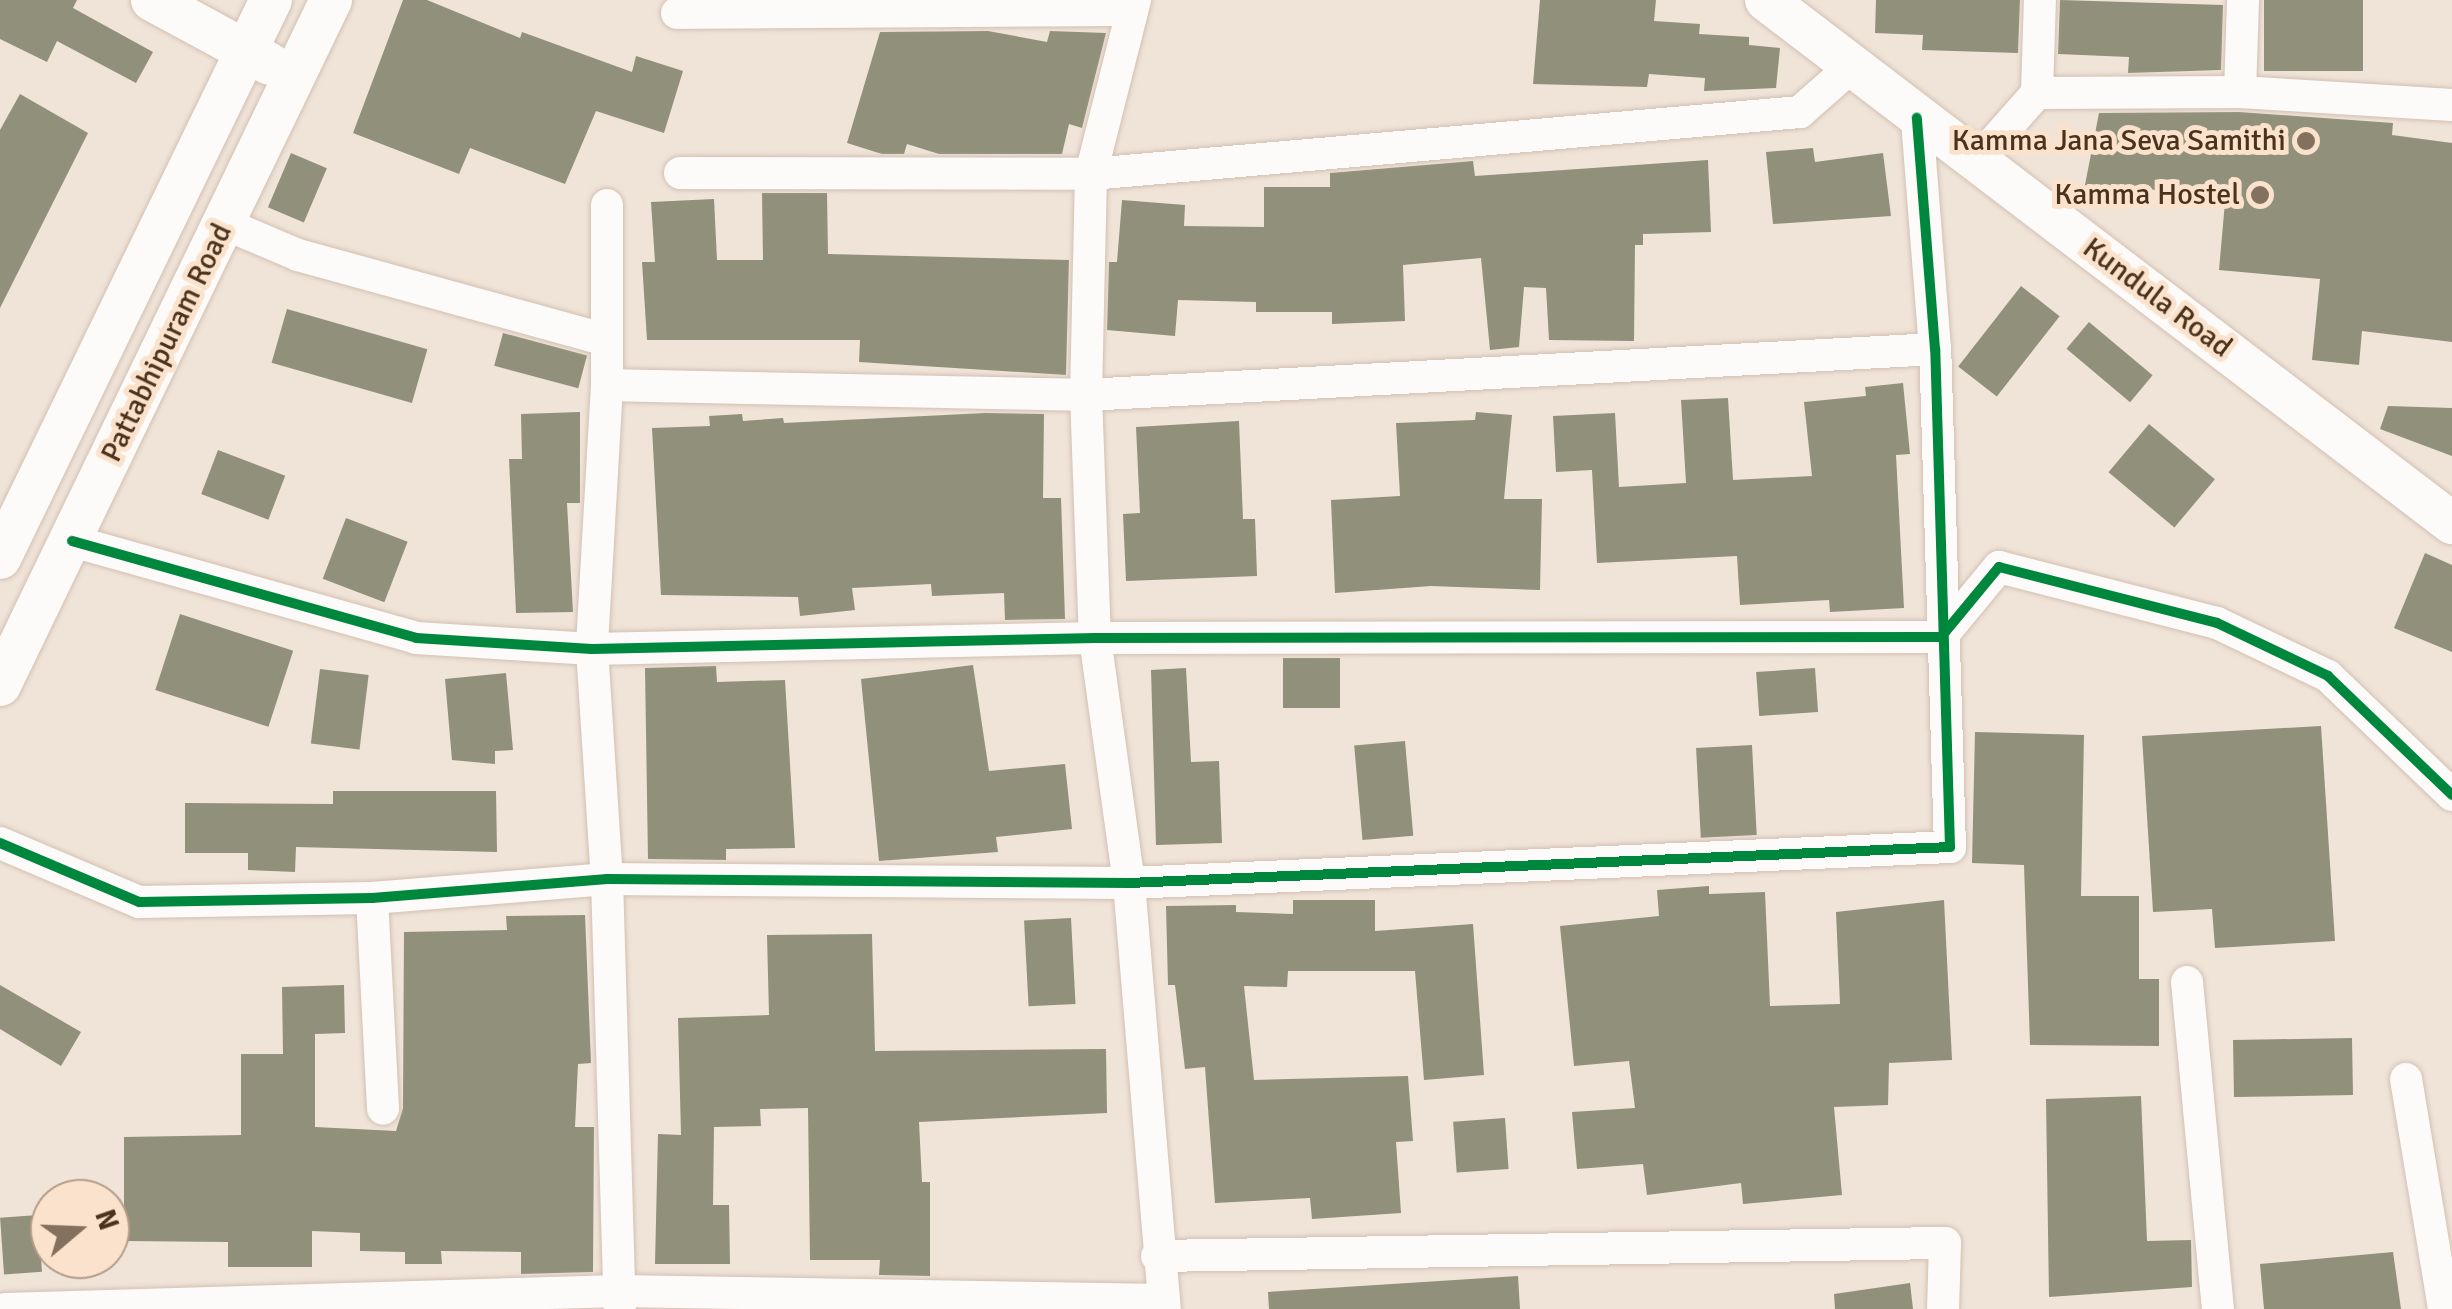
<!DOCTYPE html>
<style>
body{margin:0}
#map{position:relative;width:2452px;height:1309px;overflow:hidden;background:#f0e3d8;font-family:Signika,sans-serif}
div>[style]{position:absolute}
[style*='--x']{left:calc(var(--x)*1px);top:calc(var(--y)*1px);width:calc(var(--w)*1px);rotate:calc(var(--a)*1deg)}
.building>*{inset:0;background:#91907a;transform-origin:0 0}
.roads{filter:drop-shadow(0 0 2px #d2c1b2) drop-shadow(0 0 2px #d2c1b2)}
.minor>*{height:32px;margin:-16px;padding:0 16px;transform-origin:16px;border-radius:16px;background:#fdfbf9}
.tertiary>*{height:42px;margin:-21px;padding:0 21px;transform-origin:21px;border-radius:21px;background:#fdfbf9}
.cycleway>*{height:10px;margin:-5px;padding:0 5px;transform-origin:5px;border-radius:5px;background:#00873e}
.dots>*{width:28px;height:28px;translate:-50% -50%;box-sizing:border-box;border:5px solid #fae2cd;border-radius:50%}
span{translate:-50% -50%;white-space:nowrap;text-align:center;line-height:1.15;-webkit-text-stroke:10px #fae2cd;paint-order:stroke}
.poi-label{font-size:30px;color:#4a321c}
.right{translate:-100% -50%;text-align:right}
.street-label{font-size:30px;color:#4a321c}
.north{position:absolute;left:30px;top:1179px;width:100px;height:100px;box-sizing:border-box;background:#fae2cd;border:2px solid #b49c86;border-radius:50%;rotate:71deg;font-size:28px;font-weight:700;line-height:40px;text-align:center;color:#4a321c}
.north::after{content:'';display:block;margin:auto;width:35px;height:45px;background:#84705e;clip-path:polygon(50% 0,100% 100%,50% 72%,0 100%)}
</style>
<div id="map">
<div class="building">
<i style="clip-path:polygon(0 0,77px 0,73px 8px,153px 52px,136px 83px,57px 41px,47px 62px,0 39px)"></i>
<i style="clip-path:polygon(403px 0,427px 0,520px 38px,522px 32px,632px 72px,636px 56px,683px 71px,664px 133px,596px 111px,565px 184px,470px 148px,459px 174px,353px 133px)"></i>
<i style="clip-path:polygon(1540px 0,1656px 0,1654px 21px,1700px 24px,1699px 34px,1749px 37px,1749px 45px,1780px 48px,1776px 88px,1704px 91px,1705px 78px,1649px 74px,1647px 87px,1533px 84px)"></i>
<i style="clip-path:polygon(1876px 0,2020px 0,2018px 53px,1922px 50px,1923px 35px,1875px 33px)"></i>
<i style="clip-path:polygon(2060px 0,2223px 5px,2221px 70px,2128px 73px,2129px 57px,2058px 54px)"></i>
<i style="left:2264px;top:0;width:99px;height:71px"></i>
<i style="clip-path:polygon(988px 31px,1047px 42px,1050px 31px,1106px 33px,1082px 128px,1069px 124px,1062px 154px,939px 154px,907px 144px,904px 154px,882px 154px,847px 143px,880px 32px)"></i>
<i style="clip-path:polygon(20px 94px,88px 133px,0 308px,0 130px)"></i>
<i style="clip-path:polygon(2239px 112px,2393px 123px,2392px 135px,2452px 143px,2452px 342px,2362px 331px,2359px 365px,2312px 360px,2320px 279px,2219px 270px,2225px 202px,2120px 184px,2117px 201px,2083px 195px,2099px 113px)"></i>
<i style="clip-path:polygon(1813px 148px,1815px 162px,1883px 153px,1891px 216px,1773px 224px,1766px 152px)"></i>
<i style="left:291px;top:153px;width:39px;height:59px;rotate:23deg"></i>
<i style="clip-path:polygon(1708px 160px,1711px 232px,1643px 234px,1643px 245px,1635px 245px,1634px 341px,1549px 340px,1546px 288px,1524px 287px,1519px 347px,1490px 350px,1481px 258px,1403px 265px,1405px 321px,1332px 324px,1332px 312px,1256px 312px,1256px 302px,1178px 300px,1175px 336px,1107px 330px,1109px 262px,1117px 262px,1122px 200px,1185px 205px,1184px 226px,1264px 227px,1264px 187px,1330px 187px,1330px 173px,1473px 161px,1475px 176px)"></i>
<i style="clip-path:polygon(762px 193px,827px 193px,828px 254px,1069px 260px,1066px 375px,859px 362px,860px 340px,647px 340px,642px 262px,655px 262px,651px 202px,714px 199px,717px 260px,763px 260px)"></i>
<i style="left:2021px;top:286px;width:49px;height:102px;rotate:38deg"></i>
<i style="left:287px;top:309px;width:146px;height:56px;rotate:16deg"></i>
<i style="left:2089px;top:322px;width:83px;height:35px;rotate:40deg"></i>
<i style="left:503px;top:333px;width:87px;height:34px;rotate:15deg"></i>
<i style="clip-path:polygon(1903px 383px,1910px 454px,1896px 455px,1904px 608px,1830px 612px,1829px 600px,1740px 605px,1737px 556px,1597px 563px,1592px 470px,1556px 472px,1553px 416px,1615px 413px,1619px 487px,1686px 483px,1681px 400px,1728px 398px,1733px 480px,1812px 476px,1804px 402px,1866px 396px,1865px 387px)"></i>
<i style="clip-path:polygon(2388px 406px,2452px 408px,2452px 456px,2380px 429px)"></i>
<i style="clip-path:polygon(580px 412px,580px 503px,567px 503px,573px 612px,516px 613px,509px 459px,522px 459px,521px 414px)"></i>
<i style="clip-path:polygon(1476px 412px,1512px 415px,1504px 499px,1542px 499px,1540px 590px,1431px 586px,1335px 593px,1331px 500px,1400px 496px,1396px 423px,1475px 420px)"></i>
<i style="clip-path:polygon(985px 413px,1044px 414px,1043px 498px,1061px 498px,1065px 619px,1005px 620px,1004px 593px,932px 596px,931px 584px,852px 588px,855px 610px,800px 616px,798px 597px,661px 595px,652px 428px,710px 426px,709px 416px,742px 414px,743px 421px,783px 418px,784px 423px)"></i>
<i style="clip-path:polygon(1239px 421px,1243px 519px,1255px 519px,1257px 576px,1126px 581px,1123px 514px,1140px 513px,1136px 427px)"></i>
<i style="left:2149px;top:424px;width:86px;height:63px;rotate:40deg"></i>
<i style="left:218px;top:450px;width:72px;height:47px;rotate:21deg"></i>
<i style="left:346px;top:518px;width:66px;height:65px;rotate:21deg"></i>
<i style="clip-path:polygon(2425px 553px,2452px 565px,2452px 652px,2394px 628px)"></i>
<i style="left:180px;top:614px;width:119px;height:80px;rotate:18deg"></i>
<i style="left:1283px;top:658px;width:57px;height:50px"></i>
<i style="clip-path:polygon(973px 665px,989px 771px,1065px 764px,1072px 829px,996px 837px,998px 852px,879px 861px,861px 679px)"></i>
<i style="clip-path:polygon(716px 666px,717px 682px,785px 680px,795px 848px,726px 849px,726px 860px,648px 859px,645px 668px)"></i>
<i style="clip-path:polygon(1186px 668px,1191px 762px,1219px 761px,1222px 843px,1156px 845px,1151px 670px)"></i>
<i style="left:1815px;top:668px;width:44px;height:59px;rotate:86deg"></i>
<i style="left:320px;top:669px;width:49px;height:75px;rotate:7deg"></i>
<i style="clip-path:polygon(506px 673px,513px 750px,495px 751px,495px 764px,452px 760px,445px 679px)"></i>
<i style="clip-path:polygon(2321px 726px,2335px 941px,2215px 948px,2212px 909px,2153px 912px,2142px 736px)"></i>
<i style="clip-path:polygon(1975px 732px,2084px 735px,2081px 896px,2139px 896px,2139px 979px,2159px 979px,2159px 1046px,2030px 1045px,2024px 865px,1972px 863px)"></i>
<i style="left:1405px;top:741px;width:95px;height:51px;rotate:85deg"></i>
<i style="left:1752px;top:745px;width:90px;height:56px;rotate:87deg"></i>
<i style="clip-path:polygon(333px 791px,496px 791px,497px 852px,296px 847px,295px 872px,248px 870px,248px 853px,185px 853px,185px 803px,333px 804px)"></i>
<i style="clip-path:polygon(1709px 886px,1709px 894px,1765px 892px,1770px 1006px,1840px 1004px,1836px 912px,1944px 900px,1952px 1060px,1889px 1063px,1888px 1105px,1834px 1107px,1842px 1195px,1743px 1204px,1741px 1183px,1647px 1195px,1643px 1164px,1577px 1169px,1572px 1112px,1635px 1108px,1629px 1061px,1574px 1066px,1560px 926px,1659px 916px,1657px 890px)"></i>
<i style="clip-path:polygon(1293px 900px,1375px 900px,1375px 931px,1473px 924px,1484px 1075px,1424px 1080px,1415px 971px,1288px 971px,1287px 987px,1244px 986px,1254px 1080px,1408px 1076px,1413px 1141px,1396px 1142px,1401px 1213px,1312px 1219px,1310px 1198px,1215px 1203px,1205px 1067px,1185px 1069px,1175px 985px,1168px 985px,1166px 906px,1236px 905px,1236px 912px,1293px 914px)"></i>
<i style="clip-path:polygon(585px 915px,591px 1063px,578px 1064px,575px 1127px,594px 1127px,593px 1272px,521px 1274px,521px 1252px,441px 1251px,442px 1264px,405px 1264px,405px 1252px,360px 1251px,360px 1233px,312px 1231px,312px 1267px,228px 1267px,228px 1242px,124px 1241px,124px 1137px,241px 1135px,241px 1054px,283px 1054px,282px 987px,344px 985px,345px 1033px,315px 1034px,315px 1127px,396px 1131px,403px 1108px,404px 932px,507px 930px,506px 916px)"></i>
<i style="left:1071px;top:918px;width:86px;height:47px;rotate:87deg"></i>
<i style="clip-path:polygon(872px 934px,875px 1051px,1106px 1049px,1107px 1113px,919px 1122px,922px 1182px,930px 1182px,930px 1276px,879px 1275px,880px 1260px,810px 1260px,808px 1108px,760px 1109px,761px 1126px,714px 1127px,713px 1205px,729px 1205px,730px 1264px,655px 1264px,658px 1134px,681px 1135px,678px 1018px,769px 1015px,767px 935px)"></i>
<i style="clip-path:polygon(0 985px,81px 1032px,61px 1066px,0 1029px)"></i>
<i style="left:2352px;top:1038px;width:57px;height:119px;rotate:89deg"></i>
<i style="clip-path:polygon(2141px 1096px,2147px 1241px,2191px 1240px,2192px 1287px,2049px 1297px,2046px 1099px)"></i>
<i style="left:1505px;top:1118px;width:51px;height:52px;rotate:86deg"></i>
<i style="left:38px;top:1215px;width:57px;height:38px;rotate:86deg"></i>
<i style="clip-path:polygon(2393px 1252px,2401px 1309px,2264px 1309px,2260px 1264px)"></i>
<i style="clip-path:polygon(1518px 1276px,1520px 1309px,1269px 1309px,1268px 1292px)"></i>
<i style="clip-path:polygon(1910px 1283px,1913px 1309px,1835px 1309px,1834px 1294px)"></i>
</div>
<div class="roads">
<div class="minor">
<i style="--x:1135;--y:0;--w:179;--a:104.2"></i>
<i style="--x:1091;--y:174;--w:221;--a:91.3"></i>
<i style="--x:1086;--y:395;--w:243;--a:87.9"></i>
<i style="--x:1095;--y:638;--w:247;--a:82.1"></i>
<i style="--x:1129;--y:883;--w:428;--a:85.2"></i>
<i style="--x:677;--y:13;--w:455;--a:-0.4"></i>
<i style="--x:2240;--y:92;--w:92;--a:-88.1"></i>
<i style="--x:2037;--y:93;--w:93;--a:-88.2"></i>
<i style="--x:1977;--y:161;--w:91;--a:-48.6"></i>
<i style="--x:2037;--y:93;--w:203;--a:-0.3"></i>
<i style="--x:2240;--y:92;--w:212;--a:3.5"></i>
<i style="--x:680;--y:173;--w:411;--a:0.1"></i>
<i style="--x:1091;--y:174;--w:712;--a:-5"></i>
<i style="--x:1800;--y:112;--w:69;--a:-41.5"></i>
<i style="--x:607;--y:205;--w:180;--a:90"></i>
<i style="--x:607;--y:385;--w:264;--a:93.3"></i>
<i style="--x:592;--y:649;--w:230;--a:86.3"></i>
<i style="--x:607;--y:879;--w:430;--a:88.3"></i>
<i style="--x:225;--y:224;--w:79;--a:23"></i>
<i style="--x:298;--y:255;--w:320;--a:15.4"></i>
<i style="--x:607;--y:385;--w:479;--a:1.2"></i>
<i style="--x:1086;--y:395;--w:850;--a:-3.1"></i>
<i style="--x:72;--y:541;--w:357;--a:15.7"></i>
<i style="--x:416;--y:638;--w:176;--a:3.6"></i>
<i style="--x:592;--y:649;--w:503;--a:-1.25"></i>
<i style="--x:1095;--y:638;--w:846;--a:-0.07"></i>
<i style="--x:1941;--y:637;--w:91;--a:-50.4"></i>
<i style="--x:1999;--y:567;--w:225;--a:14.4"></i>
<i style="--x:2217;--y:623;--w:123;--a:25.5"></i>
<i style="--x:2328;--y:676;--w:172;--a:43.8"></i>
<i style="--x:0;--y:843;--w:151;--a:23"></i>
<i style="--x:139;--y:902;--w:233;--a:-1"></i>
<i style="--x:372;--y:898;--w:236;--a:-4.6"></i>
<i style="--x:607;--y:879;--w:522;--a:0.44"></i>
<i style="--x:1129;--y:883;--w:822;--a:-2.51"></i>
<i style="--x:1950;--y:847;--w:498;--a:-91.7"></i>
<i style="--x:1935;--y:349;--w:232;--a:-94.5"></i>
<i style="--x:372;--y:898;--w:211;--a:87"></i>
<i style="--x:2187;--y:982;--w:328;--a:84.6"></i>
<i style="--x:2406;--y:1079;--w:233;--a:80.6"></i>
<i style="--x:1157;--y:1256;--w:788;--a:-0.95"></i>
<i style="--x:1945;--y:1243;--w:66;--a:91.7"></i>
<i style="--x:5;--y:1309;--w:614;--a:-1.68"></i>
<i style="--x:619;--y:1291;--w:545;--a:0.95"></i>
</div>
<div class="tertiary">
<i style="--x:152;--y:0;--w:134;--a:28.5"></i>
<i style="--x:1766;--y:0;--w:863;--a:37.32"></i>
<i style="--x:0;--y:558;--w:620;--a:-64.1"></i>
<i style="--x:0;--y:685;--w:761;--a:-64.21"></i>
</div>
</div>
<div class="cycleway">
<i style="--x:72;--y:541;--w:357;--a:15.7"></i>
<i style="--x:416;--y:638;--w:176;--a:3.6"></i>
<i style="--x:592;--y:649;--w:503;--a:-1.25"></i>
<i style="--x:1095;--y:638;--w:846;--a:-0.07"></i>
<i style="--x:1941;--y:637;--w:91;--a:-50.4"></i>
<i style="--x:1999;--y:567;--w:225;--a:14.4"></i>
<i style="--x:2217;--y:623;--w:123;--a:25.5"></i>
<i style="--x:2328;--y:676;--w:172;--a:43.8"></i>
<i style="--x:0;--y:843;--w:151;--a:23"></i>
<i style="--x:139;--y:902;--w:233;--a:-1"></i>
<i style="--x:372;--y:898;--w:236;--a:-4.6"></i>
<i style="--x:607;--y:879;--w:522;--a:0.44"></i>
<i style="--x:1129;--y:883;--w:822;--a:-2.51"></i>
<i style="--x:1950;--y:847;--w:498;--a:-91.7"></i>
<i style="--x:1935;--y:349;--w:232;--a:-94.5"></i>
</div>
<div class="dots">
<i style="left:2306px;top:141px;background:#84705e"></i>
<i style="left:2260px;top:195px;background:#84705e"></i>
</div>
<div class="poi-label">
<span class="right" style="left:2286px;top:141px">Kamma Jana Seva Samithi</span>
<span class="right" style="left:2240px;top:195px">Kamma Hostel</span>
</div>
<div class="street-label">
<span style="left:2157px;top:298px;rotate:37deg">Kundula Road</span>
<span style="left:167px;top:343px;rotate:-64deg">Pattabhipuram Road</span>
</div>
<div class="north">N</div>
</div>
